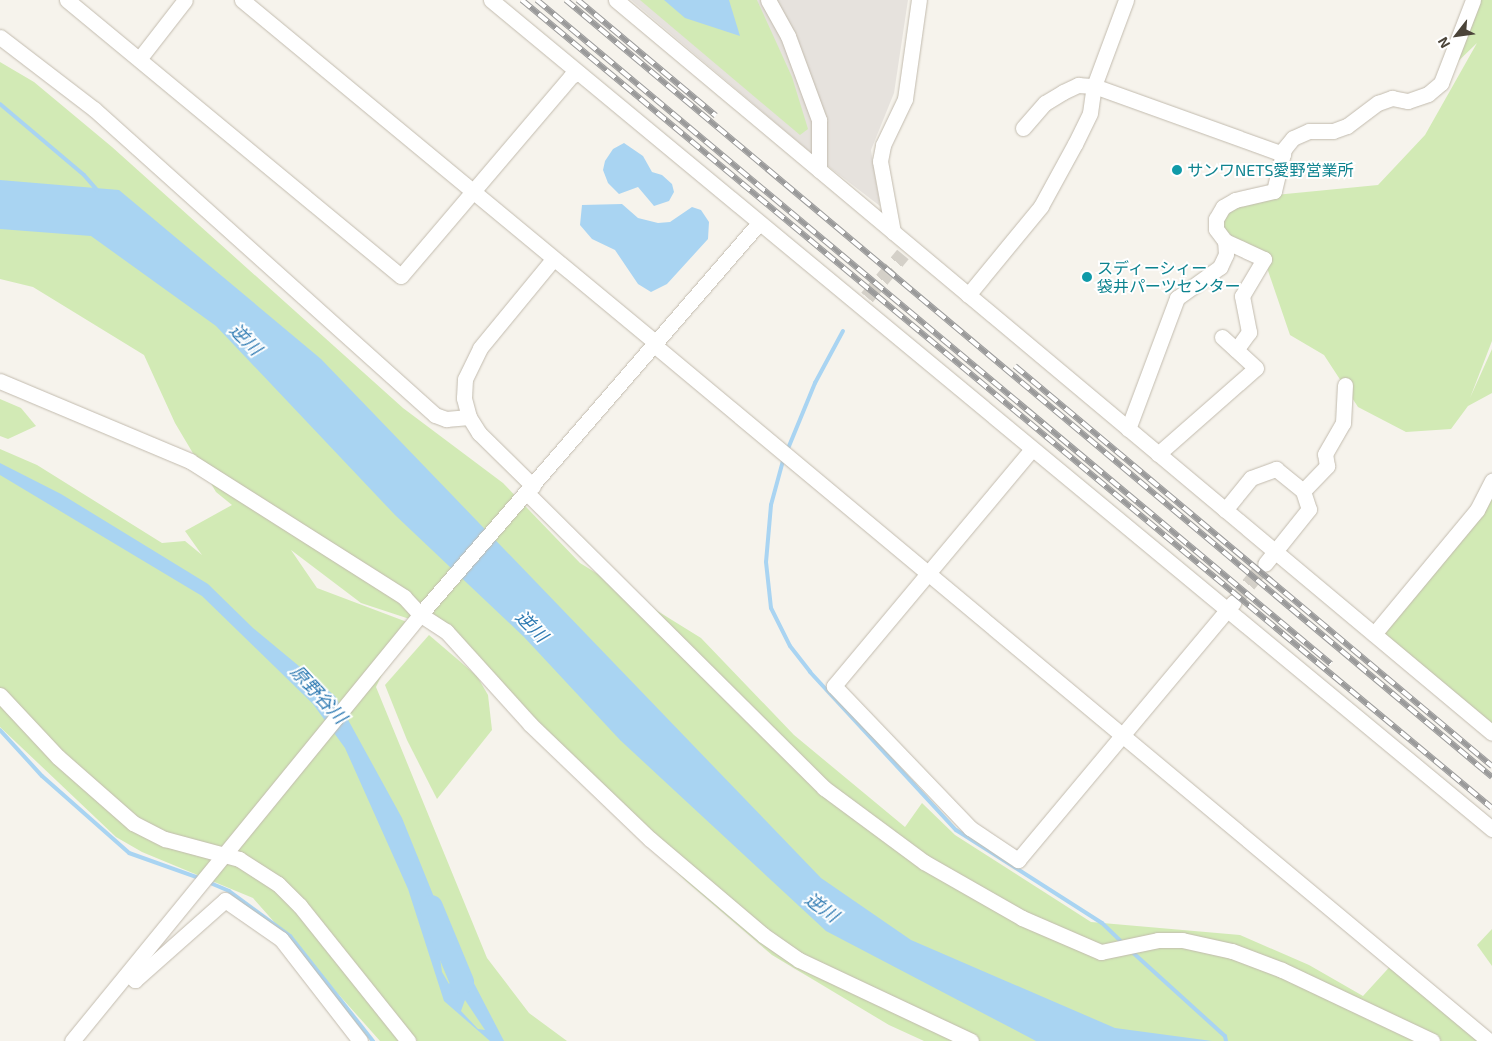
<!DOCTYPE html>
<meta charset="utf-8">
<style>
body{margin:0}
#map{position:relative;width:1492px;height:1041px;overflow:hidden;background:#f6f3ec;font-family:"Exo 2","Noto Sans JP",sans-serif}
div>[style]{position:absolute}
[style*='--x']{left:calc(var(--x)*1px);top:calc(var(--y)*1px);width:calc(var(--w)*1px);rotate:calc(var(--a)*1deg)}
.industrial>*{inset:0;background:#e6e2dd}
.green>*{inset:0;background:#d2eab5}
.water>*{inset:0;background:#a9d4f2}
.stream>*{height:4px;margin:-2px;padding:0 2px;transform-origin:2px;border-radius:2px;background:#a9d4f2}
.river>*{height:24px;margin:-12px;padding:0 12px;transform-origin:12px;border-radius:12px;background:#a9d4f2}
.minor-tunnel>*{height:15px;margin-top:-7.5px;transform-origin:0;background:repeating-linear-gradient(90deg,#d4d0c8 0 15px,transparent 0 23px)}
.roads{filter:drop-shadow(0 0 1px #c2bbae) drop-shadow(0 0 1px #c2bbae)}
.minor>*{height:15px;margin:-7.5px;padding:0 7.5px;transform-origin:7.5px;border-radius:7.5px;background:#fff}
.rail>*{height:5.5px;margin-top:-2.75px;transform-origin:0;background:repeating-linear-gradient(90deg,#fff 0 11px,#9a9a9a 0 22px);box-sizing:border-box;border-block:1px solid #9a9a9a}
.dots>*{width:14px;height:14px;translate:-50% -50%;box-sizing:border-box;border:2px solid #fff;border-radius:50%}
span{translate:-50% -50%;white-space:nowrap;text-align:center;line-height:1.15;-webkit-text-stroke:4px #fff;paint-order:stroke}
.culture-label{font-size:16px;color:#0d838f}
.left{translate:0 -50%;text-align:left}
.water-label{font-size:18px;color:#2e7ab2;font-style:italic}
.north{position:absolute;left:1432px;top:10px;width:50px;height:50px;-webkit-text-stroke:4px #fff;paint-order:stroke;rotate:240deg;font-size:14px;font-weight:700;line-height:20px;text-align:center;color:#4b4439}
.north::after{content:'';display:block;margin:auto;width:18px;height:22px;background:#4b4439;clip-path:polygon(50% 0,100% 100%,50% 72%,0 100%)}
</style>
<div id="map">
<div class="industrial">
<i style="clip-path:polygon(631px 0,908px 0,894px 93px,871px 150px,880px 206px,816px 157px)"></i>
</div>
<div class="green">
<i style="clip-path:polygon(640px 0,757px 0,792px 77px,808px 129px,800px 135px)"></i>
<i style="clip-path:polygon(1472px 0,1492px 0,1492px 341px,1470px 398px,1492px 349px,1492px 393px,1468px 406px,1451px 429px,1406px 432px,1358px 407px,1324px 355px,1290px 335px,1264px 259px,1222px 237px,1220px 213px,1244px 198px,1378px 185px,1425px 135px,1477px 43px,1445px 74px)"></i>
<i style="clip-path:polygon(0 62px,34px 82px,112px 147px,403px 408px,503px 483px,580px 563px,701px 638px,794px 735px,905px 827px,922px 803px,955px 835px,1091px 922px,1240px 935px,1309px 965px,1363px 996px,1395px 961px,1489px 1041px,924px 1041px,889px 1025px,772px 955px,686px 881px,567px 766px,446px 631px,361px 603px,291px 550px,317px 588px,407px 622px,376px 687px,487px 958px,529px 1013px,567px 1041px,380px 1041px,253px 898px,142px 852px,116px 837px,0 727px,0 449px,37px 465px,162px 543px,185px 541px,202px 555px,185px 531px,232px 505px,216px 492px,175px 423px,144px 355px,33px 287px,0 279px)"></i>
<i style="clip-path:polygon(0 399px,21px 408px,36px 426px,8px 439px,0 436px)"></i>
<i style="clip-path:polygon(1492px 479px,1492px 733px,1377px 631px)"></i>
<i style="clip-path:polygon(429px 635px,477px 676px,488px 695px,492px 730px,437px 799px,407px 740px,385px 685px)"></i>
<i style="clip-path:polygon(1492px 929px,1492px 966px,1477px 945px)"></i>
</div>
<div class="water">
<i style="clip-path:polygon(664px 0,729px 0,740px 36px,685px 18px)"></i>
<i style="clip-path:polygon(624px 143px,643px 156px,652px 172px,662px 175px,672px 184px,674px 192px,669px 201px,654px 206px,638px 187px,619px 194px,608px 183px,603px 170px,605px 161px,613px 149px)"></i>
<i style="clip-path:polygon(0 180px,119px 190px,321px 359px,821px 878px,911px 940px,1115px 1028px,1212px 1041px,1036px 1041px,826px 931px,620px 740px,524px 637px,395px 515px,216px 326px,91px 236px,0 229px)"></i>
<i style="clip-path:polygon(622px 204px,638px 218px,658px 223px,670px 222px,692px 207px,701px 210px,709px 222px,708px 239px,667px 284px,651px 292px,638px 284px,615px 250px,592px 239px,580px 225px,582px 205px)"></i>
<i style="clip-path:polygon(evenodd,0 463px,61px 494px,208px 584px,253px 628px,335px 696px,402px 818px,451px 939px,504px 1041px,490px 1041px,444px 1001px,408px 889px,345px 748px,313px 704px,202px 596px,0 475px,0 463px,445px 936px,453px 979px,449px 984px,442px 972px,438px 943px,445px 936px,0 463px,465px 1000px,485px 1030px,478px 1029px,461px 1011px,465px 1000px)"></i>
</div>
<div class="stream">
<i style="--x:0;--y:104;--w:110;--a:40.2"></i>
<i style="--x:84;--y:175;--w:20;--a:49"></i>
<i style="--x:787;--y:451;--w:74;--a:-67.6"></i>
<i style="--x:815;--y:383;--w:59;--a:-61.7"></i>
<i style="--x:784;--y:457;--w:50;--a:105.2"></i>
<i style="--x:771;--y:505;--w:57;--a:95"></i>
<i style="--x:766;--y:562;--w:46;--a:83.8"></i>
<i style="--x:771;--y:608;--w:42;--a:63.4"></i>
<i style="--x:790;--y:646;--w:33;--a:52"></i>
<i style="--x:810;--y:672;--w:215;--a:47.3"></i>
<i style="--x:956;--y:830;--w:173;--a:32.5"></i>
<i style="--x:1102;--y:923;--w:29;--a:44"></i>
<i style="--x:0;--y:730;--w:62;--a:47.6"></i>
<i style="--x:42;--y:776;--w:116;--a:41.5"></i>
<i style="--x:129;--y:853;--w:74;--a:19.7"></i>
<i style="--x:208;--y:882;--w:23;--a:23"></i>
<i style="--x:229;--y:891;--w:76;--a:36.4"></i>
<i style="--x:290;--y:936;--w:134;--a:51.7"></i>
<i style="--x:1130;--y:950;--w:128;--a:42.2"></i>
<i style="--x:1225;--y:1036;--w:5;--a:79"></i>
</div>
<div class="river">
<i style="--x:431;--y:907;--w:81;--a:67.5"></i>
</div>
<div class="minor-tunnel">
<i style="--x:867;--y:297;--w:56;--a:-50.1"></i>
<i style="--x:1234;--y:602;--w:49;--a:-50.8"></i>
</div>
<div class="roads">
<div class="minor">
<i style="--x:67;--y:0;--w:433;--a:39.6"></i>
<i style="--x:401;--y:276;--w:262;--a:-49.6"></i>
<i style="--x:571;--y:76;--w:8;--a:-23"></i>
<i style="--x:242;--y:0;--w:536;--a:39.63"></i>
<i style="--x:491;--y:0;--w:1300;--a:39.63"></i>
<i style="--x:616;--y:0;--w:1142;--a:39.92"></i>
<i style="--x:768;--y:0;--w:41;--a:60.9"></i>
<i style="--x:788;--y:36;--w:90;--a:69.7"></i>
<i style="--x:819;--y:120;--w:50;--a:90"></i>
<i style="--x:0;--y:37;--w:118;--a:37.5"></i>
<i style="--x:94;--y:109;--w:458;--a:41.9"></i>
<i style="--x:435;--y:415;--w:12;--a:20"></i>
<i style="--x:446;--y:419;--w:23;--a:-5"></i>
<i style="--x:140;--y:58;--w:73;--a:-52.2"></i>
<i style="--x:1023;--y:128;--w:33;--a:-49"></i>
<i style="--x:1045;--y:103;--w:21;--a:-31"></i>
<i style="--x:1063;--y:92;--w:17;--a:-25"></i>
<i style="--x:1078;--y:85;--w:16;--a:4"></i>
<i style="--x:1094;--y:86;--w:201;--a:19.8"></i>
<i style="--x:893;--y:232;--w:72;--a:-100.4"></i>
<i style="--x:880;--y:161;--w:16;--a:-79"></i>
<i style="--x:883;--y:145;--w:51;--a:-64.4"></i>
<i style="--x:905;--y:99;--w:100;--a:-82"></i>
<i style="--x:1225;--y:241;--w:43;--a:24.8"></i>
<i style="--x:1264;--y:259;--w:43;--a:120.7"></i>
<i style="--x:1242;--y:296;--w:37;--a:79"></i>
<i style="--x:1249;--y:332;--w:22;--a:126"></i>
<i style="--x:968;--y:295;--w:115;--a:-50.6"></i>
<i style="--x:1041;--y:206;--w:71;--a:-61.3"></i>
<i style="--x:1075;--y:144;--w:34;--a:-64"></i>
<i style="--x:1090;--y:113;--w:27;--a:-82"></i>
<i style="--x:1094;--y:86;--w:92;--a:-69.6"></i>
<i style="--x:653;--y:344;--w:1088;--a:39.82"></i>
<i style="--x:0;--y:381;--w:206;--a:22.8"></i>
<i style="--x:190;--y:461;--w:254;--a:32.4"></i>
<i style="--x:404;--y:597;--w:25;--a:47"></i>
<i style="--x:421;--y:615;--w:30;--a:33"></i>
<i style="--x:446;--y:631;--w:125;--a:47.9"></i>
<i style="--x:530;--y:724;--w:166;--a:43.8"></i>
<i style="--x:650;--y:839;--w:148;--a:40.3"></i>
<i style="--x:763;--y:935;--w:44;--a:34.8"></i>
<i style="--x:799;--y:960;--w:190;--a:25.2"></i>
<i style="--x:1128;--y:429;--w:140;--a:-69.5"></i>
<i style="--x:1177;--y:298;--w:53;--a:-35.8"></i>
<i style="--x:1220;--y:267;--w:14;--a:-65"></i>
<i style="--x:1226;--y:254;--w:13;--a:-94"></i>
<i style="--x:1225;--y:241;--w:15;--a:-127"></i>
<i style="--x:1216;--y:229;--w:10;--a:-90"></i>
<i style="--x:1216;--y:219;--w:14;--a:-60"></i>
<i style="--x:1223;--y:207;--w:14;--a:-30"></i>
<i style="--x:1235;--y:200;--w:40;--a:-13"></i>
<i style="--x:1274;--y:191;--w:43;--a:-76.6"></i>
<i style="--x:1284;--y:149;--w:14;--a:-51"></i>
<i style="--x:1293;--y:138;--w:17;--a:-24"></i>
<i style="--x:1309;--y:131;--w:24;--a:0"></i>
<i style="--x:1333;--y:131;--w:15;--a:-20"></i>
<i style="--x:1347;--y:126;--w:39;--a:-37"></i>
<i style="--x:1378;--y:103;--w:15;--a:-20"></i>
<i style="--x:1392;--y:98;--w:16;--a:11"></i>
<i style="--x:1408;--y:101;--w:21;--a:-19"></i>
<i style="--x:1428;--y:94;--w:17;--a:-40"></i>
<i style="--x:1441;--y:83;--w:89;--a:-68.9"></i>
<i style="--x:1032;--y:449;--w:309;--a:129.9"></i>
<i style="--x:834;--y:686;--w:197;--a:46.2"></i>
<i style="--x:970;--y:828;--w:58;--a:33.7"></i>
<i style="--x:1018;--y:860;--w:336;--a:-50.1"></i>
<i style="--x:1158;--y:454;--w:130;--a:-41.3"></i>
<i style="--x:1256;--y:368;--w:46;--a:-137.6"></i>
<i style="--x:533;--y:486;--w:76;--a:-135.5"></i>
<i style="--x:479;--y:433;--w:19;--a:-122"></i>
<i style="--x:469;--y:417;--w:20;--a:-105"></i>
<i style="--x:464;--y:398;--w:19;--a:-87"></i>
<i style="--x:465;--y:379;--w:34;--a:-64"></i>
<i style="--x:480;--y:348;--w:115;--a:-50.6"></i>
<i style="--x:1303;--y:491;--w:35;--a:-46"></i>
<i style="--x:1327;--y:466;--w:12;--a:-99"></i>
<i style="--x:1325;--y:454;--w:36;--a:-60"></i>
<i style="--x:1343;--y:423;--w:38;--a:-87"></i>
<i style="--x:527;--y:493;--w:419;--a:44.8"></i>
<i style="--x:824;--y:788;--w:124;--a:36.5"></i>
<i style="--x:924;--y:862;--w:113;--a:29.7"></i>
<i style="--x:1022;--y:918;--w:86;--a:23.3"></i>
<i style="--x:1101;--y:952;--w:58;--a:-11.9"></i>
<i style="--x:1158;--y:940;--w:24;--a:0"></i>
<i style="--x:1182;--y:940;--w:51;--a:12.4"></i>
<i style="--x:1232;--y:951;--w:53;--a:20.8"></i>
<i style="--x:1282;--y:970;--w:166;--a:25.3"></i>
<i style="--x:1225;--y:510;--w:41;--a:-50.9"></i>
<i style="--x:1251;--y:478;--w:27;--a:-20"></i>
<i style="--x:1276;--y:469;--w:35;--a:39"></i>
<i style="--x:1303;--y:491;--w:19;--a:72"></i>
<i style="--x:1309;--y:509;--w:70;--a:128.7"></i>
<i style="--x:1374;--y:634;--w:161;--a:-50.3"></i>
<i style="--x:1477;--y:510;--w:33;--a:-63"></i>
<i style="--x:0;--y:695;--w:85;--a:46.9"></i>
<i style="--x:58;--y:757;--w:100;--a:41.3"></i>
<i style="--x:133;--y:823;--w:36;--a:27"></i>
<i style="--x:165;--y:839;--w:77;--a:15.1"></i>
<i style="--x:239;--y:859;--w:46;--a:32.7"></i>
<i style="--x:278;--y:884;--w:31;--a:45"></i>
<i style="--x:300;--y:906;--w:173;--a:51.3"></i>
<i style="--x:133;--y:978;--w:3;--a:45"></i>
<i style="--x:135;--y:980;--w:120;--a:-41.6"></i>
<i style="--x:225;--y:900;--w:68;--a:34.9"></i>
<i style="--x:281;--y:939;--w:129;--a:52.2"></i>
<i style="--x:72;--y:1041;--w:556;--a:-50.76"></i>
<i style="--x:424;--y:610;--w:512;--a:-49.12"></i>
</div>
</div>
<div class="rail">
<i style="--x:522;--y:0;--w:1262;--a:39.79"></i>
<i style="--x:537;--y:0;--w:1035;--a:39.9"></i>
<i style="--x:566;--y:0;--w:1209;--a:40"></i>
<i style="--x:578;--y:0;--w:180;--a:40"></i>
<i style="--x:1015;--y:366;--w:623;--a:39.98"></i>
</div>
<div class="dots">
<i style="left:1177px;top:170px;background:#0f9aa8"></i>
<i style="left:1087px;top:277px;background:#0f9aa8"></i>
</div>
<div class="culture-label">
<span class="left" style="left:1187px;top:170px">サンワNETS愛野営業所</span>
<span class="left" style="left:1097px;top:277px">スディーシィー<br>袋井パーツセンター</span>
</div>
<div class="water-label">
<span style="left:246px;top:339px;rotate:45deg">逆川</span>
<span style="left:532px;top:626px;rotate:45deg">逆川</span>
<span style="left:319px;top:694px;rotate:47deg">原野谷川</span>
<span style="left:822px;top:907px;rotate:36deg">逆川</span>
</div>
<div class="north">N</div>
</div>
